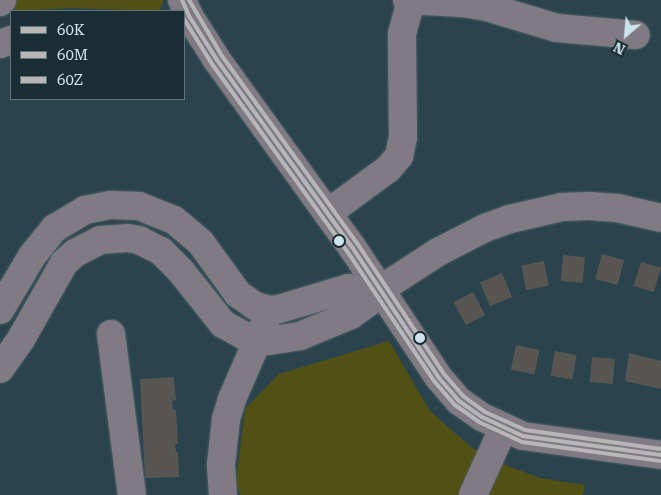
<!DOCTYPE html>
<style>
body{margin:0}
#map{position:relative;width:661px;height:495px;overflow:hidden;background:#2b434c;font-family:"Roboto Serif",serif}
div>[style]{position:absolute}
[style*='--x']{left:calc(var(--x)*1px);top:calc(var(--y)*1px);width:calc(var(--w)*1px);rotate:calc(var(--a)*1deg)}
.green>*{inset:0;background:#515115}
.building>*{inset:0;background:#585653;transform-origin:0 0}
.roads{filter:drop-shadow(0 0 1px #4e616a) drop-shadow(0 0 1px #4e616a)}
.minor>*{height:28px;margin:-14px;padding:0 14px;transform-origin:14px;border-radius:14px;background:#807a83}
.bus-1>*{height:4px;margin:-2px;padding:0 2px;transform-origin:2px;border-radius:2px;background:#b7b7b7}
.bus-2>*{height:4px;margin:-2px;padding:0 2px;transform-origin:2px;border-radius:2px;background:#b7b7b7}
.bus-3>*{height:4px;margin:-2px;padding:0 2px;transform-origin:2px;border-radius:2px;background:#b6b6b6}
.dots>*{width:14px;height:14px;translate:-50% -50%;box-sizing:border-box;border:2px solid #1a2c34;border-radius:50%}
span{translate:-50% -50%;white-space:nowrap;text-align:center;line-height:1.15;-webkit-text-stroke:4px #1a2c34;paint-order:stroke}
.legend{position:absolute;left:10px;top:10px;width:175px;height:90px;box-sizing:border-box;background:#1a2c34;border:1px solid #62757e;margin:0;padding:6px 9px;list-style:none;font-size:15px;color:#cde3ed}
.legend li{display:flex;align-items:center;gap:10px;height:25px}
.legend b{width:25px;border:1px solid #62757e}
.north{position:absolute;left:601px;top:10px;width:50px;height:50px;-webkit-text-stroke:4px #1a2c34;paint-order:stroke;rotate:207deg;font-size:14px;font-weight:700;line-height:20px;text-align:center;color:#cde3ed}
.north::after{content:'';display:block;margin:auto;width:18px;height:22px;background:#cde3ed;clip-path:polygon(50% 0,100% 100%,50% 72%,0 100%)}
</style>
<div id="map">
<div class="green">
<i style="clip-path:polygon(16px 0,164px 0,159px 11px,71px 8px,16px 11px,14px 7px)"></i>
<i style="clip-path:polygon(389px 341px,430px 411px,471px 447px,497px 462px,540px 478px,585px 485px,583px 495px,240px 495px,236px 481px,245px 409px,279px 374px)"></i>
</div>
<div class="building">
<i style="left:602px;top:254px;width:23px;height:26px;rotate:15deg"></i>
<i style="left:563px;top:255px;width:22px;height:26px;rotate:5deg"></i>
<i style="left:544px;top:261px;width:25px;height:23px;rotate:79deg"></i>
<i style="left:641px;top:262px;width:21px;height:25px;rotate:17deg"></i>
<i style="left:502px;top:273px;width:26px;height:24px;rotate:67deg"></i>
<i style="left:473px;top:292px;width:26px;height:22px;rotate:62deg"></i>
<i style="left:516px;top:345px;width:24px;height:25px;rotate:12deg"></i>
<i style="left:555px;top:351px;width:22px;height:25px;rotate:10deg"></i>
<i style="clip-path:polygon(629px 353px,661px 361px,661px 389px,625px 381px)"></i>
<i style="left:592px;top:357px;width:23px;height:25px;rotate:5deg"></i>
<i style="clip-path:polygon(174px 377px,176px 400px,172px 401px,173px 410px,176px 410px,178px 444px,175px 444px,176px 452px,178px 452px,179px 477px,145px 478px,140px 379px)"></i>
</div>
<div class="roads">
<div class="minor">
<i style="--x:182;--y:0;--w:17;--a:66"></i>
<i style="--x:189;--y:16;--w:52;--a:57.5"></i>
<i style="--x:217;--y:60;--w:231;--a:54.2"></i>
<i style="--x:352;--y:247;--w:157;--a:56.4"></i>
<i style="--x:439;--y:378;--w:30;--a:49"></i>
<i style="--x:459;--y:401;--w:28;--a:35"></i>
<i style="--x:482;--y:417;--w:45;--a:24.9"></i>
<i style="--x:523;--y:436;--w:139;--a:7.8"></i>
<i style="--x:407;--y:0;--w:55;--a:3.1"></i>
<i style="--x:462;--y:3;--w:25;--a:9"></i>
<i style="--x:487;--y:7;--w:73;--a:16.7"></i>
<i style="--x:557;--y:28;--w:79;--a:5.1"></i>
<i style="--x:0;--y:2;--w:3;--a:-45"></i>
<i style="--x:0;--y:44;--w:12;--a:-20"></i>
<i style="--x:328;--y:213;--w:76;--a:-36.4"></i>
<i style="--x:389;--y:168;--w:16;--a:-50"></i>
<i style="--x:399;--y:156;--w:19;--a:-78"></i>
<i style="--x:403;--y:137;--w:103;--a:-90.6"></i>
<i style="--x:402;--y:34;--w:34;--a:-75"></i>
<i style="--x:0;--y:310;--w:63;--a:-59.3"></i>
<i style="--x:32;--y:256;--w:36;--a:-51"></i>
<i style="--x:55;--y:228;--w:35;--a:-31"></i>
<i style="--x:85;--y:210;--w:26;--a:-11"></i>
<i style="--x:111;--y:205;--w:28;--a:2"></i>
<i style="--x:139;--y:206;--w:38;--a:22"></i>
<i style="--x:174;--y:220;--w:35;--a:40"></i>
<i style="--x:201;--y:243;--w:63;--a:54"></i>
<i style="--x:238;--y:294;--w:21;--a:35"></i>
<i style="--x:255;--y:306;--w:16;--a:15"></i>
<i style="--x:270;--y:310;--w:9;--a:-6"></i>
<i style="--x:279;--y:309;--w:73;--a:-16.7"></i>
<i style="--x:349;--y:288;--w:32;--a:2"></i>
<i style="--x:111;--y:334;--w:162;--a:82.6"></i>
<i style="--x:0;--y:369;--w:37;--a:-55"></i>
<i style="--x:21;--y:339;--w:87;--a:-60.5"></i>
<i style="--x:64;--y:263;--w:15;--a:-42"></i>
<i style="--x:75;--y:253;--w:28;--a:-27"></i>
<i style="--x:100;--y:240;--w:27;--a:-4"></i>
<i style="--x:127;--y:238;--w:12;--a:9"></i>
<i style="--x:139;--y:240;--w:25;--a:27"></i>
<i style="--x:161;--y:251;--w:27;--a:45"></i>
<i style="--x:180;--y:270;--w:69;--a:51.5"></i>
<i style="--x:223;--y:324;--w:26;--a:29"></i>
<i style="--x:246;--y:337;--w:23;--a:10"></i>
<i style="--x:269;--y:341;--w:31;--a:-9"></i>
<i style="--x:300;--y:336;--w:55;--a:-22.4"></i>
<i style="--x:351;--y:315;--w:24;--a:-36"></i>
<i style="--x:370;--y:301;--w:16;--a:-47"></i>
<i style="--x:381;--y:289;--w:68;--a:-33"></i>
<i style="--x:438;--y:252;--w:53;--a:-27.1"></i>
<i style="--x:485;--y:228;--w:27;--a:-20"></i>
<i style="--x:510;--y:219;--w:53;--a:-13"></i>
<i style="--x:562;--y:207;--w:27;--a:-2"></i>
<i style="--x:589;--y:206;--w:28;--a:4"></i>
<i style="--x:617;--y:208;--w:45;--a:12.8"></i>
<i style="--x:223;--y:495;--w:30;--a:-94"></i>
<i style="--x:221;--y:465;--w:46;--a:-83.8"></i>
<i style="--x:226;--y:419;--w:21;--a:-73"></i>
<i style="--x:232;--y:399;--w:83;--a:-66.5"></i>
<i style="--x:473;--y:495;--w:72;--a:-65.6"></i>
</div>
</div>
<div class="bus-1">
<i style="--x:182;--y:0;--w:17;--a:66"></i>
<i style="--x:189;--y:16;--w:52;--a:57.5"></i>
<i style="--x:217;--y:60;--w:231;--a:54.2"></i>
<i style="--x:352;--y:247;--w:157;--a:56.4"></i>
<i style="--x:439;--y:378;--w:30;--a:49"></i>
<i style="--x:459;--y:401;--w:28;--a:35"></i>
<i style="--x:482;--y:417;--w:45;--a:24.9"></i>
<i style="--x:523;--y:436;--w:139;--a:7.8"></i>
</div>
<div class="bus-2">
<i style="--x:184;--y:19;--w:53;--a:58.1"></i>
<i style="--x:212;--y:64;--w:231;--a:54.2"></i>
<i style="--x:347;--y:251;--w:156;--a:56.2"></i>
<i style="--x:434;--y:381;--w:32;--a:49"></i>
<i style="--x:455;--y:405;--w:29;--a:35"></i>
<i style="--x:479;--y:422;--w:47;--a:24.9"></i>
<i style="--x:522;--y:442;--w:139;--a:7.8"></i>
</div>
<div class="bus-3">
<i style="--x:189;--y:0;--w:65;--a:59.5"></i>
<i style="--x:222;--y:56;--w:231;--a:54.2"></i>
<i style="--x:357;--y:243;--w:157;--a:56.4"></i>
<i style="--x:444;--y:374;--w:29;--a:49"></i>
<i style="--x:463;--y:396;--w:27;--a:36"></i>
<i style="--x:485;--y:412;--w:44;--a:24.2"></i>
<i style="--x:525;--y:430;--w:137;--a:8"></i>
</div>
<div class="dots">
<i style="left:339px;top:241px;background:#cde3ed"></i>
<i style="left:420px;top:338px;background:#cde3ed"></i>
</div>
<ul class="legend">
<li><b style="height:6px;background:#b7b7b7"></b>60K</li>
<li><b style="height:6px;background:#b7b7b7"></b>60M</li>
<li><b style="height:6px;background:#b6b6b6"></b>60Z</li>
</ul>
<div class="north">N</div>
</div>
